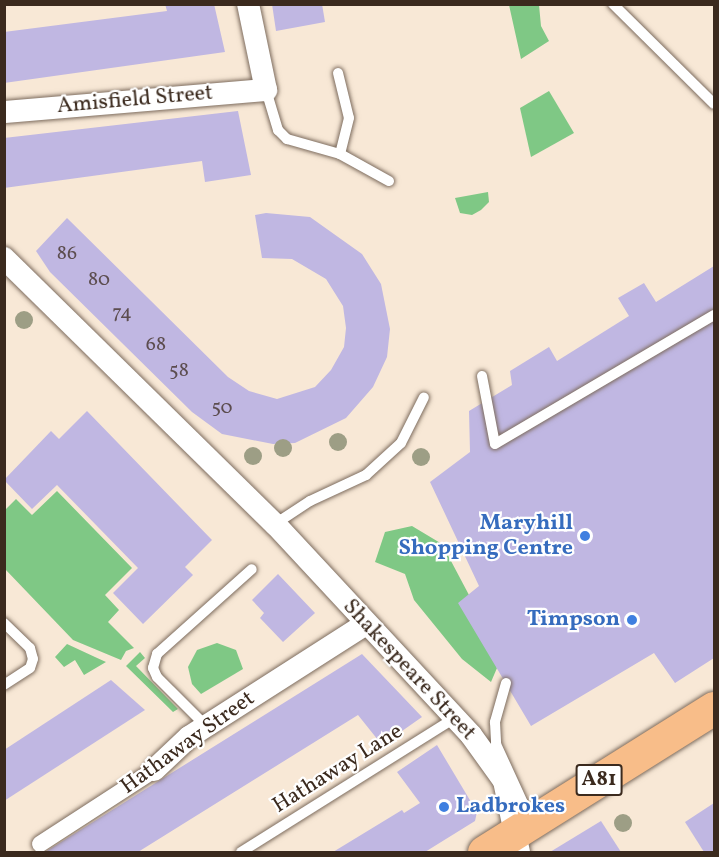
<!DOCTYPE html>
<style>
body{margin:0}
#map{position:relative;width:719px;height:857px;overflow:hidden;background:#f8e8d6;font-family:Vollkorn,serif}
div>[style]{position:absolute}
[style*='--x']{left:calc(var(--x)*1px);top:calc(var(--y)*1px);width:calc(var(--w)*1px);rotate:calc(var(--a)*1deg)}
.green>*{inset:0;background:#7fc885}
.building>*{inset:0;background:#c0b7e2}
.roads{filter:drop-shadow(0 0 2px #7d6c5e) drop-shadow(0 0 2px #7d6c5e)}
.service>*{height:10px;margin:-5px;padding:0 5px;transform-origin:5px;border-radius:5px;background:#fff}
.pedestrian>*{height:16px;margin:-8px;padding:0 8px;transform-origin:8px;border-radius:8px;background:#fff}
.minor>*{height:22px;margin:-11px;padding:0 11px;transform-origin:11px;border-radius:11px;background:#fff}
.primary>*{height:33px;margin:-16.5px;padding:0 16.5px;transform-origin:16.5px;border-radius:16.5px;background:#f8bd89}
.trees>*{width:18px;height:18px;margin:-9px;border-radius:50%;background:#9d9e85}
.dots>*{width:16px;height:16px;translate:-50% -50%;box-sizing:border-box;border:3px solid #fff;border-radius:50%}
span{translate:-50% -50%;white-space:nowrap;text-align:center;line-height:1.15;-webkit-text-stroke:4.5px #fff;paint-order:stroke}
.number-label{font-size:20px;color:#5c4d4f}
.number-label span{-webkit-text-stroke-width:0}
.shield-label span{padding:2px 4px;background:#fff;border:2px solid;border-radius:4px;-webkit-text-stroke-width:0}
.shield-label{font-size:21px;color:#3b2a1e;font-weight:700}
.street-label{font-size:22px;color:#3b2a1e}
.shop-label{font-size:22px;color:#366cbe;font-weight:700}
.right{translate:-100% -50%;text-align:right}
.left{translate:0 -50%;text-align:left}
.frame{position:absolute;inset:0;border:6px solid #3b2a1e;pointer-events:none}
</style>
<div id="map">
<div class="green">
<i style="clip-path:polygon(509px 5px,539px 5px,541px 26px,549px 41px,521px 59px)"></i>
<i style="clip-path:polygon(549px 91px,574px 133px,531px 157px,520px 108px)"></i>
<i style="clip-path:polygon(488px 192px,489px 202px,481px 210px,472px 215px,460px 213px,455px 198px)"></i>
<i style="clip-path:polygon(57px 491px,132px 568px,105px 595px,119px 610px,108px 622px,134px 648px,126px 651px,121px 660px,73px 640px,5px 569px,5px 510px,16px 499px,32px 515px)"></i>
<i style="clip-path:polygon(412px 526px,442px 544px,469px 595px,497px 668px,491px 682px,462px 659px,414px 600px,405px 574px,375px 562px,385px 532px)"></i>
<i style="clip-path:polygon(217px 643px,236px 650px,243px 669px,201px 694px,192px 684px,188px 667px,197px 650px)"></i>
<i style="clip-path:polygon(67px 644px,95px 657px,106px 662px,84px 675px,75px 660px,64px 667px,55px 657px)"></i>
<i style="clip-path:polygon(140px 652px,145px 658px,136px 666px,178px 709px,173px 712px,126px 666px)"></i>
</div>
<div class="building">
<i style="clip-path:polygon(165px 4px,214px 4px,225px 52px,4px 83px,4px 32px,167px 11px)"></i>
<i style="clip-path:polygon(272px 4px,322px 4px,325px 22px,276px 31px)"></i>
<i style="clip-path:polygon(238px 111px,251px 175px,205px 182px,202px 161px,4px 188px,4px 138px)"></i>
<i style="clip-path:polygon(266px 213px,310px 217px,362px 254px,381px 284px,390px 329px,387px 357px,373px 387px,346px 418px,295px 443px,273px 444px,222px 434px,192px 412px,50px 272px,36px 251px,67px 218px,228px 377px,249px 391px,277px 399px,315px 387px,331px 370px,344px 347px,346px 328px,343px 306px,326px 279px,292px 259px,262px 258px,255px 215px)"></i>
<i style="clip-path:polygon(714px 266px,714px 658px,675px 683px,654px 653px,531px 726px,458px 603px,479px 586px,430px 482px,470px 452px,469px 411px,512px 385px,510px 371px,549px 347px,557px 361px,629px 316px,618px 298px,644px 283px,656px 302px)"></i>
<i style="clip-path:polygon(87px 411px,212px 540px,185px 567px,193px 575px,143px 624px,113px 593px,138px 568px,57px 485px,32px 509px,4px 480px,51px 431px,59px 439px)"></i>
<i style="clip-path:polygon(278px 574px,315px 613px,283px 642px,260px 618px,264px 613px,252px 600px)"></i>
<i style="clip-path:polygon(362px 654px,422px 717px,382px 745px,358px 715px,138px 852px,45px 852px)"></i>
<i style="clip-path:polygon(111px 680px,145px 710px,4px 801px,4px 750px)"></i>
<i style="clip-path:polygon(437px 745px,477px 812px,475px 821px,425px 852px,333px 852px,402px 810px,404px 813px,420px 803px,397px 772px)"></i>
<i style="clip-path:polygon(714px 803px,714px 852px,704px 852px,685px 822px)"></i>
<i style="clip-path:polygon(601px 821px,621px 852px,550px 852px)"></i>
</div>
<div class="roads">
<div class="service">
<i style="--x:613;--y:4;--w:142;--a:44.7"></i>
<i style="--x:338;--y:73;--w:46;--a:76.3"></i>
<i style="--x:349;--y:118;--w:37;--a:104"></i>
<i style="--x:266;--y:90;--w:42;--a:73.3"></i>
<i style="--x:278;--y:130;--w:13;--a:45"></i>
<i style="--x:287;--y:139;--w:55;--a:15.8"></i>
<i style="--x:340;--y:154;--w:56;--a:28.9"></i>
<i style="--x:482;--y:376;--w:69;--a:79.2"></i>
<i style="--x:495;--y:444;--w:254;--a:-30.5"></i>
<i style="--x:275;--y:524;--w:42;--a:-33.3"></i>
<i style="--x:310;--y:501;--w:62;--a:-24.9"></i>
<i style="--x:366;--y:475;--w:47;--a:-42.4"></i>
<i style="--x:401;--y:443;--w:51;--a:-63.4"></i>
<i style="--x:4;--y:623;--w:36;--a:44"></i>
<i style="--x:30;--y:648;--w:11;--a:75"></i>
<i style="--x:33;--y:659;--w:9;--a:108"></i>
<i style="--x:30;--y:668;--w:31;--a:147"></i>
<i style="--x:506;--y:683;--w:41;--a:105.8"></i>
<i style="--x:495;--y:722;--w:22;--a:87"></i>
<i style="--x:496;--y:744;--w:65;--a:65.4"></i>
<i style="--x:523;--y:803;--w:20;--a:105"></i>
<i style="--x:206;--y:726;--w:69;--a:-135"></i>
<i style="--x:157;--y:677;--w:10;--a:-114"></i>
<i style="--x:153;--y:668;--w:15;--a:-74"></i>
<i style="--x:157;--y:654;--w:127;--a:-41.8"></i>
<i style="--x:241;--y:852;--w:252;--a:-32.1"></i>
</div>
<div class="pedestrian">
<i style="--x:40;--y:844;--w:136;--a:-33"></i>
</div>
<div class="minor">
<i style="--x:4;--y:112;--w:263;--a:-4.8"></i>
<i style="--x:266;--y:90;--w:88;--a:-101.8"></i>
<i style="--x:4;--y:258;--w:380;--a:44.5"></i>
<i style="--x:275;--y:524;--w:288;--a:47.1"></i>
<i style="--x:471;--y:735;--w:57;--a:54.3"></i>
<i style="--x:504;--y:781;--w:73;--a:78.1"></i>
<i style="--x:154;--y:770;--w:48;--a:-43.3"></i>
<i style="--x:189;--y:737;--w:210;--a:-32.6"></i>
</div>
<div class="primary">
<i style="--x:484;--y:852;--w:271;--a:-32.1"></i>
</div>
</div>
<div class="trees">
<i style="left:24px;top:320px"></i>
<i style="left:338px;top:442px"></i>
<i style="left:283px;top:448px"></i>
<i style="left:253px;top:456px"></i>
<i style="left:421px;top:457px"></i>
<i style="left:623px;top:823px"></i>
</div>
<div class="dots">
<i style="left:585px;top:536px;background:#3f7fe0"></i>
<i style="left:632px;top:620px;background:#3f7fe0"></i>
<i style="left:444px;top:807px;background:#3f7fe0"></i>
</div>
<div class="number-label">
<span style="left:67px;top:254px">86</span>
<span style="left:99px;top:280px">80</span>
<span style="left:122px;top:313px">74</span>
<span style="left:156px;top:345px">68</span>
<span style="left:179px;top:371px">58</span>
<span style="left:222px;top:408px">50</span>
</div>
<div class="shield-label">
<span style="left:599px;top:780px">A81</span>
</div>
<div class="street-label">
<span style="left:135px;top:100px;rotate:-5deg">Amisfield Street</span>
<span style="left:409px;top:670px;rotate:47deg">Shakespeare Street</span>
<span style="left:188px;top:743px;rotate:-36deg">Hathaway Street</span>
<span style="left:338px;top:769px;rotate:-32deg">Hathaway Lane</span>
</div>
<div class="shop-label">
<span class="right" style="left:573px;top:536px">Maryhill<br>Shopping Centre</span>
<span class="right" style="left:620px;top:620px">Timpson</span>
<span class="left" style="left:456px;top:807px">Ladbrokes</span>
</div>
<div class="frame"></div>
</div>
